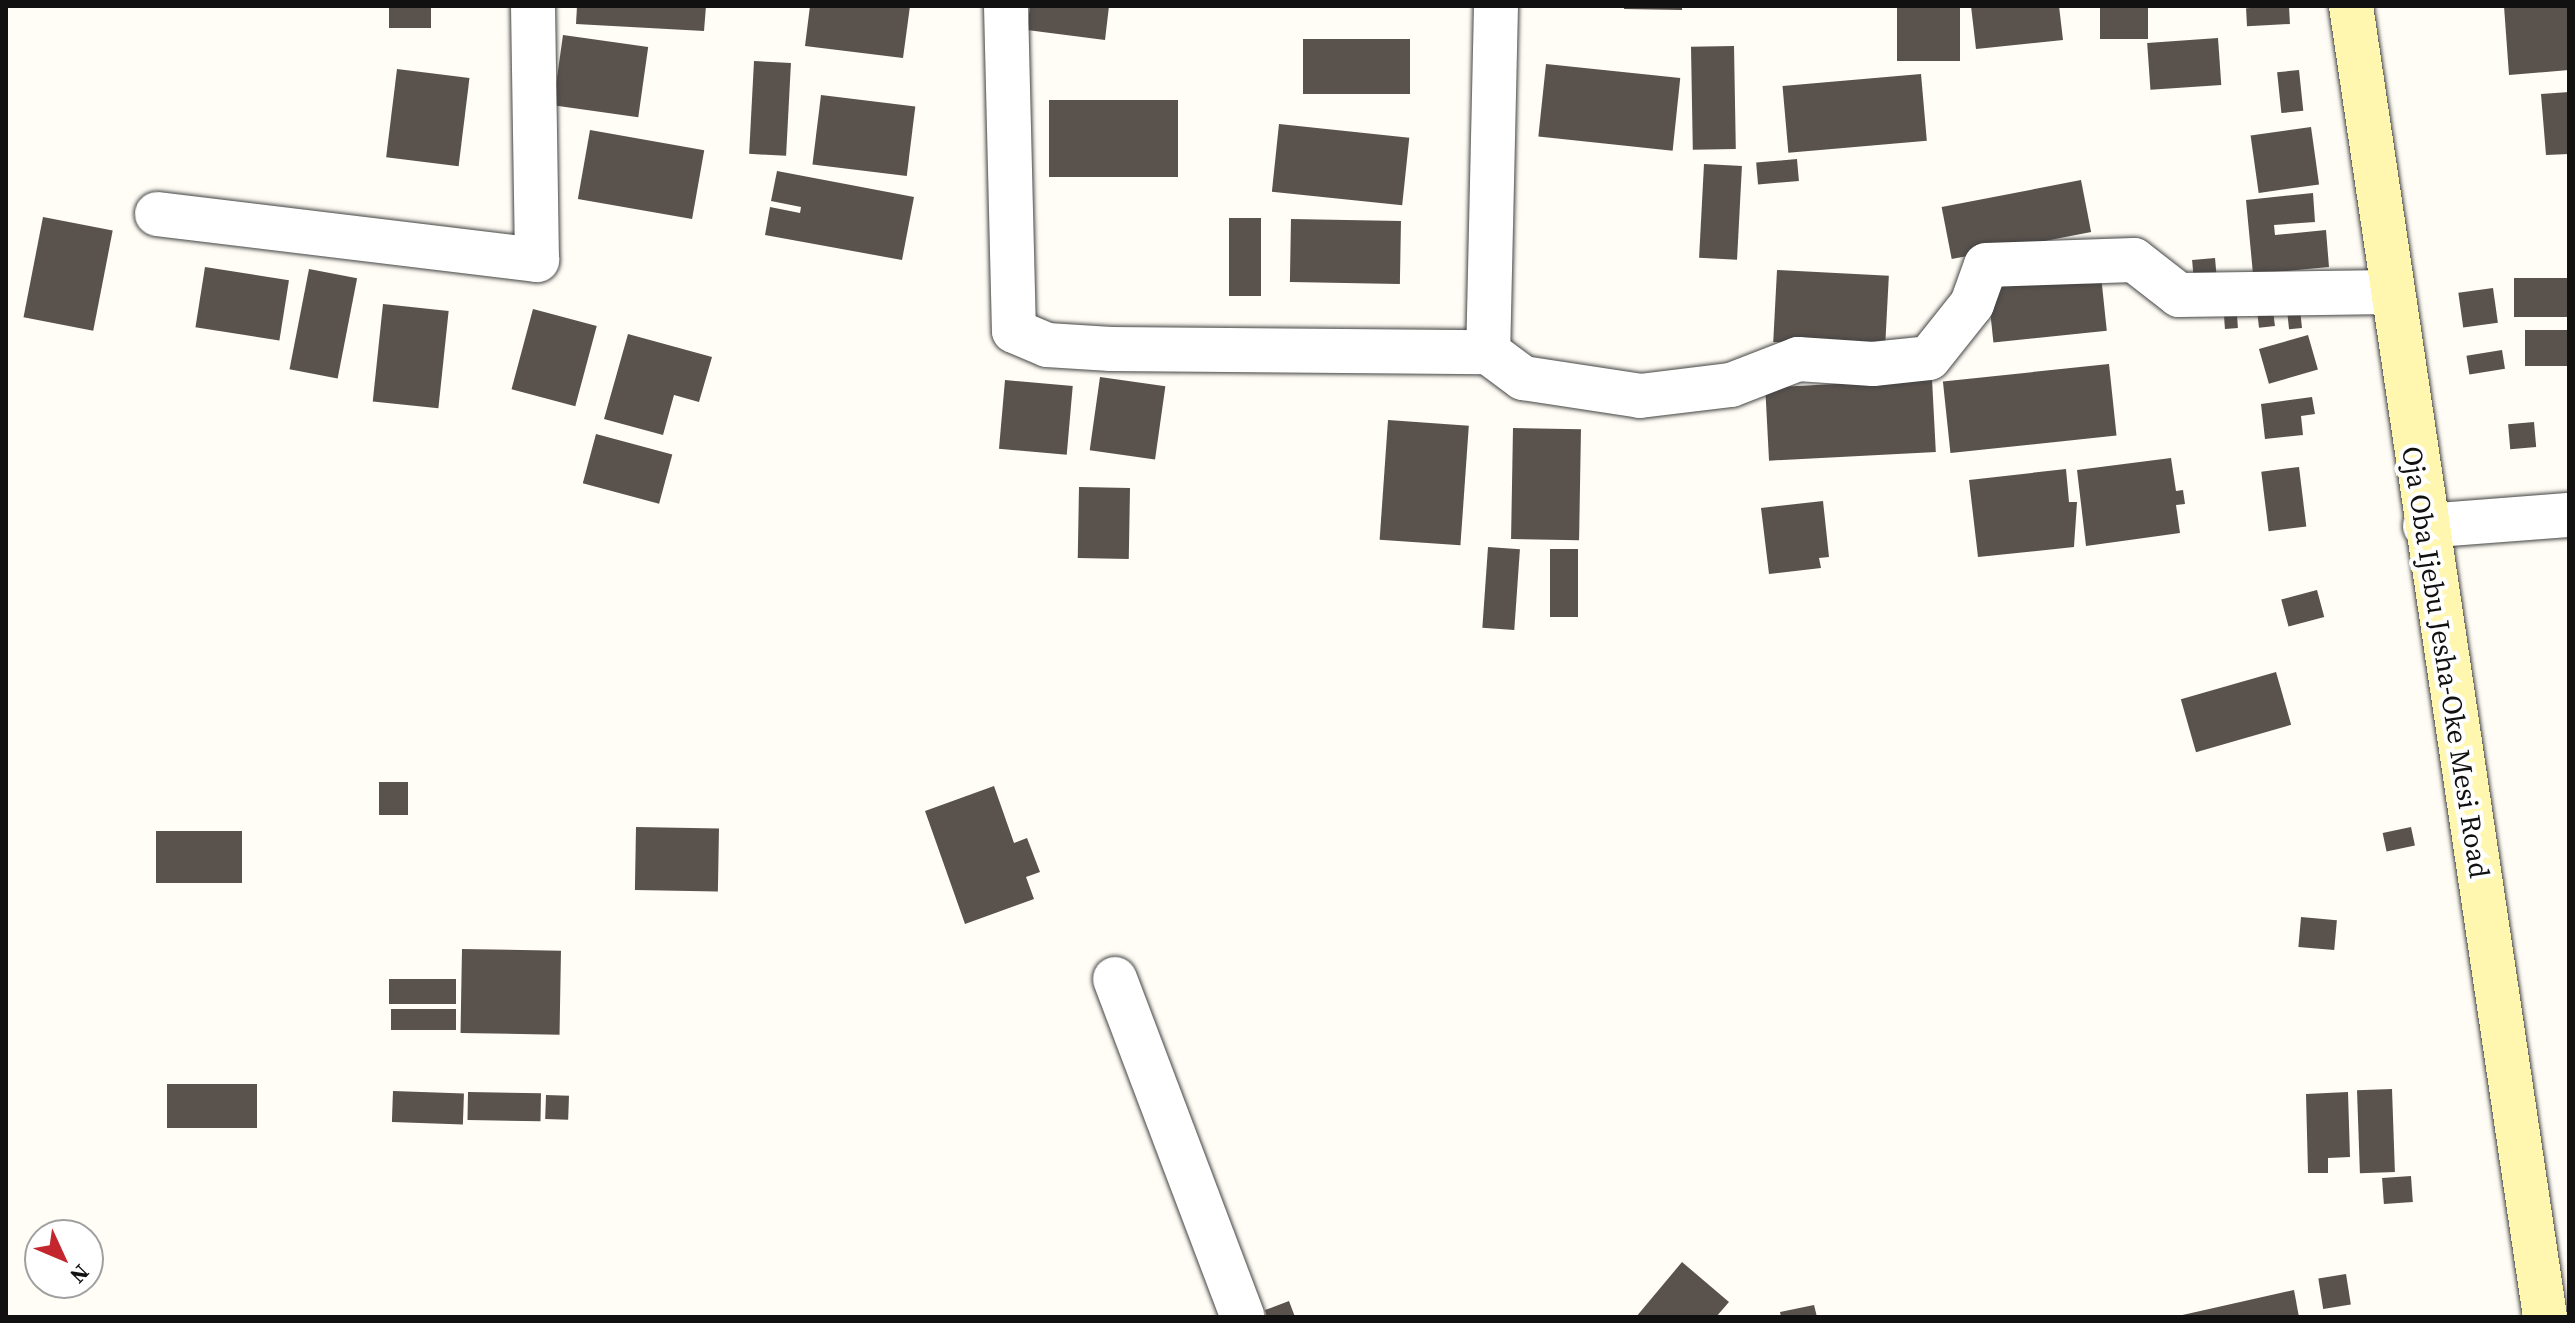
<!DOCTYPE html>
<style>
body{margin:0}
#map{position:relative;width:2575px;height:1323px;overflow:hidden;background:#fffdf5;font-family:"Source Serif 4",serif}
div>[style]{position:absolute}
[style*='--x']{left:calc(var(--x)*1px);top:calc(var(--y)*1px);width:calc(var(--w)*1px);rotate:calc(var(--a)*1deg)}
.building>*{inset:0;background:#5a524d;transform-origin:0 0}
.roads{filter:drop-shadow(0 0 2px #444) drop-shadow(0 0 2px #444)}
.street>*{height:44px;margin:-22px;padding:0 22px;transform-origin:22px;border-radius:22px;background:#fff}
.secondary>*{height:44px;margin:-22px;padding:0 22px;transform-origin:22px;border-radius:22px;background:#fff6b0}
span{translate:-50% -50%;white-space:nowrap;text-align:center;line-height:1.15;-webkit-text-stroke:8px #fff;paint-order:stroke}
.street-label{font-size:28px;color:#111}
.frame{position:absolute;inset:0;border:8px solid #111;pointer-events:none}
.north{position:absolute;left:24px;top:1219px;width:80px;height:80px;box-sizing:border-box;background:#fff;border:2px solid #a0a0a0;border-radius:50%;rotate:134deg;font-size:22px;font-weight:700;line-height:32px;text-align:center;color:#111}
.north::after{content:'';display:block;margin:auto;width:28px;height:36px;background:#c4262e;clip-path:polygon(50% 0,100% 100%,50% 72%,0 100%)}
</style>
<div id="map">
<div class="building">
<i style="clip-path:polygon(577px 6px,706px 6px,704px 31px,576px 24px)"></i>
<i style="clip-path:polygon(810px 6px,910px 6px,903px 58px,805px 46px)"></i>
<i style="clip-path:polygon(1030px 6px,1109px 6px,1105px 40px,1027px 30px)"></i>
<i style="clip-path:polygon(1624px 6px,1682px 6px,1682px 10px,1624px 9px)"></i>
<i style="left:1897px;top:6px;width:63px;height:55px"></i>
<i style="clip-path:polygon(1971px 6px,2059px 6px,2063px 40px,1976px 49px)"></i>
<i style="left:2100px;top:6px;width:48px;height:33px"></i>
<i style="left:2289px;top:6px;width:18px;height:43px;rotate:87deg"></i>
<i style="clip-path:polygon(2504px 6px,2569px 6px,2569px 70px,2509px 75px)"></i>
<i style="left:389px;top:7px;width:42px;height:21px"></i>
<i style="left:563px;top:35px;width:86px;height:71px;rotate:8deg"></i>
<i style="left:2218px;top:38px;width:47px;height:71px;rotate:86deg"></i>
<i style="left:1410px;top:39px;width:55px;height:107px;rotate:90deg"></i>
<i style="left:1734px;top:46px;width:103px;height:43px;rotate:89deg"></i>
<i style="left:754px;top:61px;width:37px;height:93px;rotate:3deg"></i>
<i style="left:1546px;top:64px;width:135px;height:73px;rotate:6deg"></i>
<i style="left:397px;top:69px;width:73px;height:89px;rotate:7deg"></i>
<i style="left:2299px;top:70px;width:41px;height:22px;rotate:84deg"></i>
<i style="left:1921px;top:74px;width:67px;height:139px;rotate:85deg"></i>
<i style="clip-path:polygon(2569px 92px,2569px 154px,2546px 155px,2541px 94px)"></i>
<i style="left:821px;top:95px;width:95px;height:70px;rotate:7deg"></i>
<i style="left:1049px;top:100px;width:129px;height:77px"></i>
<i style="left:1279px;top:124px;width:131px;height:68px;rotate:6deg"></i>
<i style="left:2311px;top:127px;width:58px;height:61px;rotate:82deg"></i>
<i style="left:590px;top:130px;width:116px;height:70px;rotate:10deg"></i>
<i style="left:1797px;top:159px;width:22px;height:41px;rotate:85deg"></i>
<i style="left:1704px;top:164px;width:38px;height:94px;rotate:3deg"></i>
<i style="clip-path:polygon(777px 171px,914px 197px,902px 260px,765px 235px,770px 207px,800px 213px,801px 207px,771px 201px)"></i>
<i style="left:2081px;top:180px;width:53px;height:142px;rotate:79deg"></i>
<i style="clip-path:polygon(2313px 193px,2315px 222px,2274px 225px,2275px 235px,2326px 230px,2329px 267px,2253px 274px,2246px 200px)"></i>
<i style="left:43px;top:217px;width:71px;height:102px;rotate:11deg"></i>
<i style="left:1229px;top:218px;width:32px;height:78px"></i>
<i style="left:1291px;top:219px;width:110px;height:63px;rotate:1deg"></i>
<i style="left:2215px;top:258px;width:23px;height:23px;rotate:85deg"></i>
<i style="left:2100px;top:266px;width:65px;height:114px;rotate:84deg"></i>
<i style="left:205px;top:267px;width:85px;height:61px;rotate:9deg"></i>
<i style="left:309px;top:269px;width:49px;height:102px;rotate:11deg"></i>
<i style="left:1777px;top:270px;width:112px;height:72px;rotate:3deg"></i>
<i style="left:2569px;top:278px;width:39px;height:55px;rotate:90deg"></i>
<i style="left:2493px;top:288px;width:35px;height:35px;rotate:82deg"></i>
<i style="left:383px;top:304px;width:66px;height:98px;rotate:6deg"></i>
<i style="left:533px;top:309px;width:66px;height:83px;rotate:15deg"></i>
<i style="left:2300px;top:309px;width:19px;height:13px;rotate:84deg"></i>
<i style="left:2273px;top:310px;width:16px;height:16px;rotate:83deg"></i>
<i style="left:2237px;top:315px;width:13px;height:13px;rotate:86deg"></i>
<i style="left:2569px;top:330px;width:36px;height:44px;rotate:90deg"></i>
<i style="clip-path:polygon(628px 334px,712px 357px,699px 402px,674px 395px,663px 435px,604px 419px)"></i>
<i style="left:2308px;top:335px;width:36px;height:51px;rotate:74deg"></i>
<i style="left:2502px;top:350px;width:19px;height:36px;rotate:81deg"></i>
<i style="left:2109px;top:364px;width:72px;height:167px;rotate:84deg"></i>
<i style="left:1100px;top:377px;width:66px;height:74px;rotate:8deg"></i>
<i style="left:1932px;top:379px;width:73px;height:167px;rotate:87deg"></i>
<i style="left:1005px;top:380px;width:68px;height:69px;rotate:5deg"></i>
<i style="clip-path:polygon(2312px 397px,2315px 414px,2301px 416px,2303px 435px,2265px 439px,2261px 404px)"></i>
<i style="left:1388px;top:420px;width:81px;height:120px;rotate:4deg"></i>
<i style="left:2534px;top:422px;width:25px;height:26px;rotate:85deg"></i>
<i style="left:1513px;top:428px;width:68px;height:111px;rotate:1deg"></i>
<i style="left:596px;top:434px;width:79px;height:51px;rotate:15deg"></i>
<i style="clip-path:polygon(2171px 458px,2176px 491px,2183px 490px,2185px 504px,2176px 505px,2180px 533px,2086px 546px,2077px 470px)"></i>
<i style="left:2299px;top:467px;width:60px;height:38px;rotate:83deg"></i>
<i style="clip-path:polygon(2066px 469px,2069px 502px,2077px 502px,2074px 547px,1978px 557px,1969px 480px)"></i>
<i style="left:1079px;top:487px;width:51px;height:71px;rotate:1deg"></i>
<i style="clip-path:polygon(1823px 501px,1829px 557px,1819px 558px,1821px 568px,1769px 574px,1761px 508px)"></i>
<i style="left:1488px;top:547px;width:32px;height:81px;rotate:4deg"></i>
<i style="left:1550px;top:549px;width:28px;height:68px"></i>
<i style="left:2317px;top:590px;width:28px;height:37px;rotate:75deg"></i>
<i style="left:2276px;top:672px;width:55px;height:99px;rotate:74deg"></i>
<i style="left:408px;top:782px;width:33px;height:29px;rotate:90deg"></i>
<i style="clip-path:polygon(994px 786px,1014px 843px,1027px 838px,1040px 872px,1026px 877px,1034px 899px,965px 924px,925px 811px)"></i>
<i style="left:636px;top:827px;width:83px;height:63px;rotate:1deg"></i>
<i style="left:2411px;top:827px;width:19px;height:29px;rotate:78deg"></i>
<i style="left:242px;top:831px;width:52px;height:86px;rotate:90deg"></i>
<i style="left:2301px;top:917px;width:36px;height:30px;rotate:5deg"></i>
<i style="left:462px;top:949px;width:99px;height:84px;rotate:1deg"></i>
<i style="left:389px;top:979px;width:67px;height:25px"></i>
<i style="left:391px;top:1009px;width:65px;height:21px"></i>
<i style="left:167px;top:1084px;width:90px;height:44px"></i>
<i style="left:2392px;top:1089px;width:83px;height:35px;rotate:88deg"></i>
<i style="left:393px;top:1091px;width:71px;height:31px;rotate:2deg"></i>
<i style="left:468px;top:1092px;width:73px;height:28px;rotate:1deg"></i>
<i style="clip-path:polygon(2348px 1092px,2350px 1157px,2328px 1158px,2328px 1173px,2308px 1173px,2306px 1094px)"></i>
<i style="left:546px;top:1095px;width:23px;height:24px;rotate:2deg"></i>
<i style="left:2411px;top:1176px;width:26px;height:29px;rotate:86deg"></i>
<i style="clip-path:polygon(1682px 1262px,1729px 1302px,1716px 1317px,1636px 1317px)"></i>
<i style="left:2346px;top:1274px;width:31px;height:28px;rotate:81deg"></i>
<i style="clip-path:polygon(2294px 1290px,2299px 1317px,2178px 1317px,2178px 1316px)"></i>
<i style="clip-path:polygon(1289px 1301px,1295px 1317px,1267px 1317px,1265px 1310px)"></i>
<i style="clip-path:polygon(1814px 1305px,1817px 1317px,1781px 1317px,1780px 1312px)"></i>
</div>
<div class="roads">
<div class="street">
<i style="--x:1006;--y:6;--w:325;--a:88.6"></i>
<i style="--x:1014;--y:331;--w:36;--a:23"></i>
<i style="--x:1047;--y:345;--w:64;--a:3.6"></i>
<i style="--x:1111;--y:349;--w:377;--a:0.5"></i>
<i style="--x:1496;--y:6;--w:346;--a:91.3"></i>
<i style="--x:1488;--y:352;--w:44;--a:36.6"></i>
<i style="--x:1523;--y:378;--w:118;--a:8.7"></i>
<i style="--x:1640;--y:396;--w:92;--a:-6.9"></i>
<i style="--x:1731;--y:385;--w:72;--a:-21.2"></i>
<i style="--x:1798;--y:359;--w:75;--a:3.8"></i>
<i style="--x:1873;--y:364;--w:56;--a:-6.1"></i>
<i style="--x:1929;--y:358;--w:69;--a:-51.5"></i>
<i style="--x:1972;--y:304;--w:41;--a:-70.3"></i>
<i style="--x:1986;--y:265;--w:148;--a:-1.9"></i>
<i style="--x:2134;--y:260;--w:57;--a:37.9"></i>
<i style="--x:2179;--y:295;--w:213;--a:-0.8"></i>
<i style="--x:157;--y:214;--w:383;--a:6.9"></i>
<i style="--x:537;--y:260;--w:254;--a:-90.9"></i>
<i style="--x:2425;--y:526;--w:144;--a:-4.4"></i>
<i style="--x:1115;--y:979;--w:361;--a:69.3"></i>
</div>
<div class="secondary">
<i style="--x:2351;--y:6;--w:1325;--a:81.58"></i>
</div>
</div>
<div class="street-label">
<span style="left:2446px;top:662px;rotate:81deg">Oja Oba Ijebu Jesha-Oke Mesi Road</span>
</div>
<div class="frame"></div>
<div class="north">N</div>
</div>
